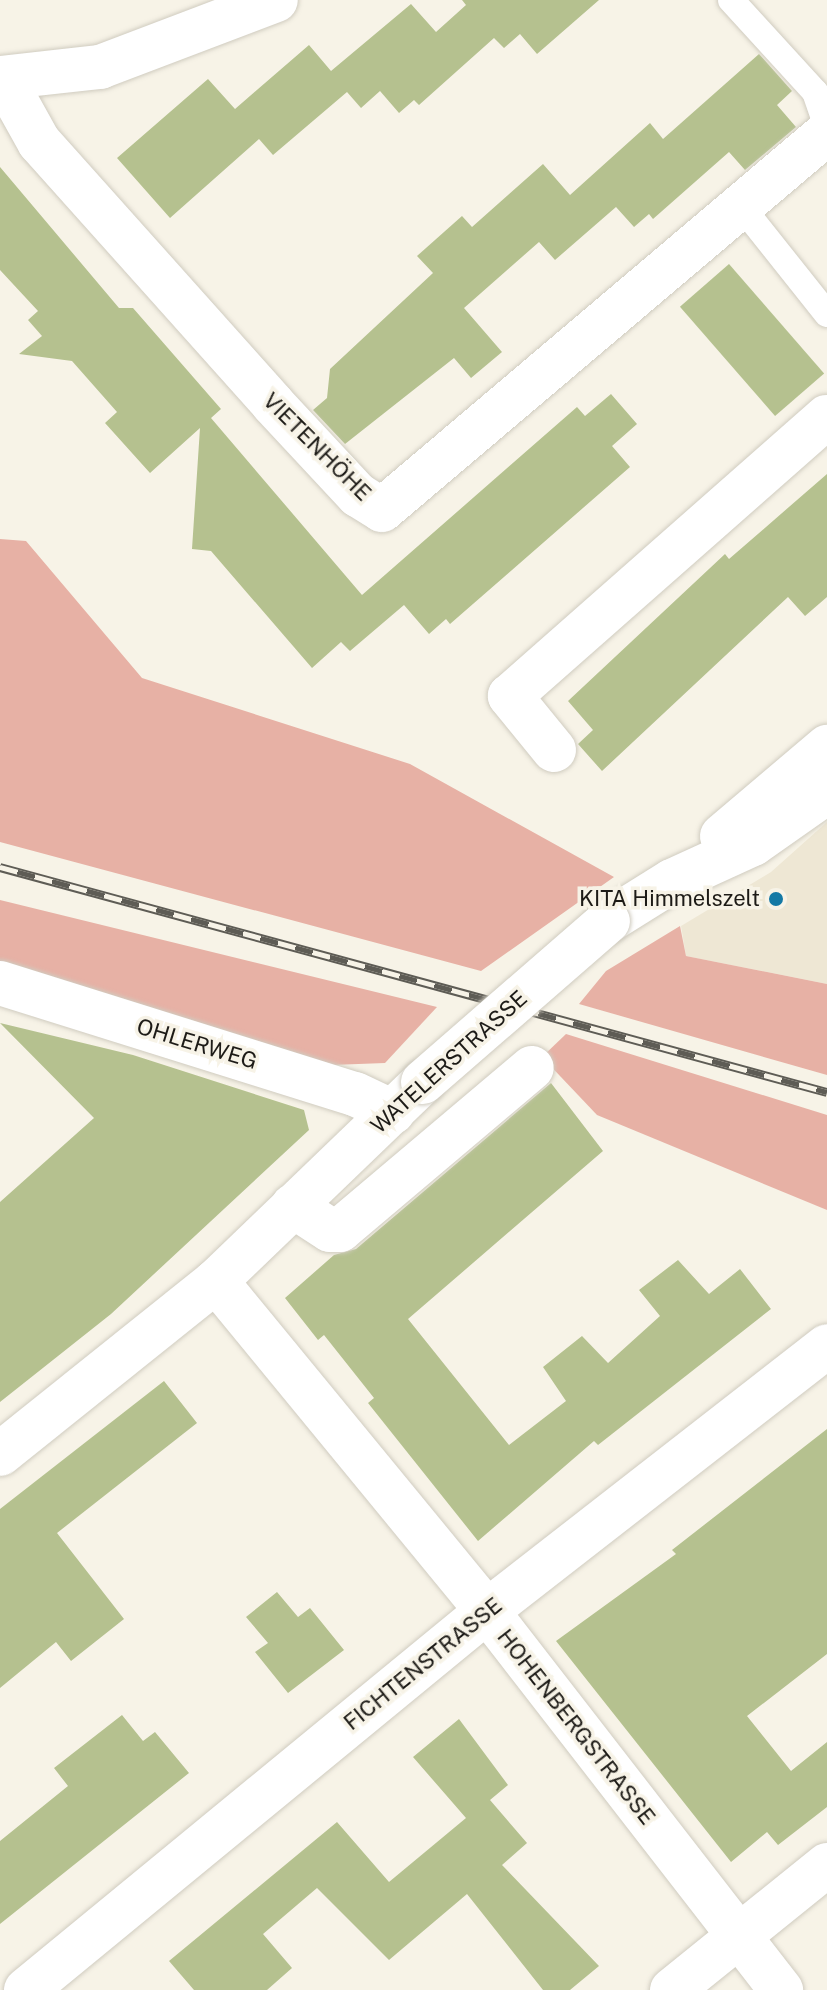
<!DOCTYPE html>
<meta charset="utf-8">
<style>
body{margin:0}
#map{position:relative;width:827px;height:1990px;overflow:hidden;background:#f7f3e7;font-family:"Public Sans",sans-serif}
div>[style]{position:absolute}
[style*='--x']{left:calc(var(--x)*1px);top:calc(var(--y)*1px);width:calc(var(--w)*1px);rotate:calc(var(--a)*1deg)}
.built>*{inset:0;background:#eee7d4}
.green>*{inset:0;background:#e7b1a5}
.building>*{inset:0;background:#b5c18f;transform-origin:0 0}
.roads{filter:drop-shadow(0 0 2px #d0ccc0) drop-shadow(0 0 2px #d0ccc0)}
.service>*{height:26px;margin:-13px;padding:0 13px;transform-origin:13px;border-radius:13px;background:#fff}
.minor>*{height:44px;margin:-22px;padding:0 22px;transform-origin:22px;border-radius:22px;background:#fff}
.rail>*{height:9px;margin-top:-4.5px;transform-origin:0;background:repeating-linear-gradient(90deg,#f7f3e7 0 18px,#5e5c55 0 36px);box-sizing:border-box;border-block:2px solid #5e5c55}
.bridges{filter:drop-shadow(0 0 2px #d0ccc0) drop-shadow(0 0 2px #d0ccc0)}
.minor-bridge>*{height:44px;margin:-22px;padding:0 22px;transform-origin:22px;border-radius:22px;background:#fff}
.dots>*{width:22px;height:22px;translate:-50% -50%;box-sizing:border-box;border:4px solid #f7f3e7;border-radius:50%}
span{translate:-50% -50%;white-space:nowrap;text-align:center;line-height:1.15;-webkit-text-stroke:7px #f7f3e7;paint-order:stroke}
.street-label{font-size:22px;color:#1d1b17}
.poi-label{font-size:22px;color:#1d1b17}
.right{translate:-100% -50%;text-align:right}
</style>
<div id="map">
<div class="built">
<i style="clip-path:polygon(827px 822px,827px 984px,686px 956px,681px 926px,771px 872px)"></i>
</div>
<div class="green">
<i style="clip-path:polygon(0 539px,26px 541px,142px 678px,410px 764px,614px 877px,481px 971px,0 842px)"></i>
<i style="clip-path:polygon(0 900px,437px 1007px,385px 1063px,305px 1066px,0 972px)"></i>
<i style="clip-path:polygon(680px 926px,686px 956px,827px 984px,827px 1075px,579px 1004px,606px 971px)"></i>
<i style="clip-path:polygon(566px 1034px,827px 1115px,827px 1210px,597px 1115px,542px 1057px)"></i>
</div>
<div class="building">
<i style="clip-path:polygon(462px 0,599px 0,537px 54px,520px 34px,504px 48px,494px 38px,419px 105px,414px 100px,399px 113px,380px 91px,361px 108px,347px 92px,273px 155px,259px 139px,170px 218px,117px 158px,208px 79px,235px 109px,309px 45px,331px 71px,411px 4px,436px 32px,466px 5px)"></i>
<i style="clip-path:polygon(759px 54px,792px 91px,777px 105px,796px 127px,745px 170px,729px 152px,653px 219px,649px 214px,634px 227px,616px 207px,555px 260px,539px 242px,464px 308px,502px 352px,471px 378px,454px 358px,345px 444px,313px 410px,327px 398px,330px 369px,433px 273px,417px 256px,462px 216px,472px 227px,543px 164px,570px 195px,650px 123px,663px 139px)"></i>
<i style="clip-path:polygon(0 167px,119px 308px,133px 308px,221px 409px,211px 418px,362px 595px,577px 407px,585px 416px,611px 394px,637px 424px,612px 446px,630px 467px,450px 624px,446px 619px,429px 634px,404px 605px,350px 651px,341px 642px,312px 668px,211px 551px,192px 549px,200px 428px,150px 473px,105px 423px,117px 412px,72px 361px,19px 354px,42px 336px,28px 320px,38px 311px,0 270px)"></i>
<i style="left:729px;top:264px;width:145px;height:65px;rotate:49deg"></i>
<i style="clip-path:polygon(827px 474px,827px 597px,805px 616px,788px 597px,602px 771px,578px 744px,593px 730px,568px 701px,725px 554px,729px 559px)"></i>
<i style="clip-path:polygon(0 1023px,133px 1055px,304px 1110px,309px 1130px,111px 1314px,0 1402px,0 1202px,94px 1118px)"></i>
<i style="clip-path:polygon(551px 1083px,603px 1151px,408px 1319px,509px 1445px,566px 1401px,543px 1367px,582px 1336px,608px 1363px,660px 1316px,639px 1290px,678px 1260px,709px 1294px,740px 1269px,771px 1309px,598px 1445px,594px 1441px,478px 1541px,368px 1403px,374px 1398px,324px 1335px,318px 1340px,285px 1298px,334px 1255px,356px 1249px)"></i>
<i style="clip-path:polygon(164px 1381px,197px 1423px,57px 1533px,124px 1619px,71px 1661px,56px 1642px,0 1688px,0 1509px)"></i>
<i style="clip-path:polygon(827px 1429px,827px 1654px,747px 1716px,791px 1771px,827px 1742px,827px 1807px,778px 1845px,767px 1832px,731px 1862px,556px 1641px,676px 1554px,672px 1550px)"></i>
<i style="clip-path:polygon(277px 1592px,298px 1617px,310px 1608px,344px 1650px,288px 1693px,255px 1652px,268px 1643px,246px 1617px)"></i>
<i style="clip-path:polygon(122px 1715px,143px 1741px,155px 1732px,189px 1773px,0 1924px,0 1841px,68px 1786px,54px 1768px)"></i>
<i style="clip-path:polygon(459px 1719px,508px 1785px,490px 1800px,527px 1843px,502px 1865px,599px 1966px,570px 1990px,543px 1990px,467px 1894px,389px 1960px,317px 1888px,263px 1934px,292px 1968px,267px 1990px,194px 1990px,169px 1961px,337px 1822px,389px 1882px,466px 1818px,413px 1757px)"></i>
</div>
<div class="roads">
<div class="service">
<i style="--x:731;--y:0;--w:125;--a:47.6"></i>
<i style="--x:815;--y:92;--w:37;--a:71"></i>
<i style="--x:741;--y:206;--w:138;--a:51.5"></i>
</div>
<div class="minor">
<i style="--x:0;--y:78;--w:101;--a:-6.3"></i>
<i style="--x:100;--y:67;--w:188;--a:-20.8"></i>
<i style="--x:0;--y:84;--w:6;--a:-31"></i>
<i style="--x:5;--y:81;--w:70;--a:60.9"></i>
<i style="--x:39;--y:142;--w:351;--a:48.2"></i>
<i style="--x:273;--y:404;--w:125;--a:47"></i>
<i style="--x:358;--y:495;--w:28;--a:32"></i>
<i style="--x:382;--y:510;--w:583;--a:-40.27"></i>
<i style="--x:554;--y:750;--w:70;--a:-129.2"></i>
<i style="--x:510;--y:696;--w:422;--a:-41.4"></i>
<i style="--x:722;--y:836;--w:138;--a:-40.3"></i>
<i style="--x:608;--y:921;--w:75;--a:-32"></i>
<i style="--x:672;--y:881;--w:89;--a:-24.6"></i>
<i style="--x:753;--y:844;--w:90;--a:-35.1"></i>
<i style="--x:0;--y:983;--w:372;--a:17.4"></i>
<i style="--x:355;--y:1094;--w:42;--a:25.3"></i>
<i style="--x:293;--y:1206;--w:44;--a:33"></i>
<i style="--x:330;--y:1230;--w:10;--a:0"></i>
<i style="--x:340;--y:1230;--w:251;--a:-40.2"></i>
<i style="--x:216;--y:1281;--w:427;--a:50.6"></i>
<i style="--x:487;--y:1611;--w:480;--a:52.2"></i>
<i style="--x:0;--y:1454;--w:277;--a:-38.7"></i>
<i style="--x:216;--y:1281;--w:287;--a:-43.9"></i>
<i style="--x:26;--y:1990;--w:597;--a:-39.42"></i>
<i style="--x:487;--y:1611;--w:431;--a:-37.9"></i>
<i style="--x:672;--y:1990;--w:199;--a:-38.9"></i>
</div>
</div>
<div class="rail">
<i style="--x:0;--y:867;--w:857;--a:15.22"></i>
</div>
<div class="bridges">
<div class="minor-bridge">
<i style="--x:423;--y:1082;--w:245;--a:-41"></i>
</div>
</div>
<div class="dots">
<i style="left:776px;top:899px;background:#1479a5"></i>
</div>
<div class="street-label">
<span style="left:317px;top:447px;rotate:45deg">VIETENHÖHE</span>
<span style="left:197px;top:1044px;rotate:17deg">OHLERWEG</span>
<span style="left:449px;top:1062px;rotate:-42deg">WATELERSTRASSE</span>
<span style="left:423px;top:1664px;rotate:-39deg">FICHTENSTRASSE</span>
<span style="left:576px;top:1727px;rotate:52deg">HOHENBERGSTRASSE</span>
</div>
<div class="poi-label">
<span class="right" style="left:760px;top:899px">KITA Himmelszelt</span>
</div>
</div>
